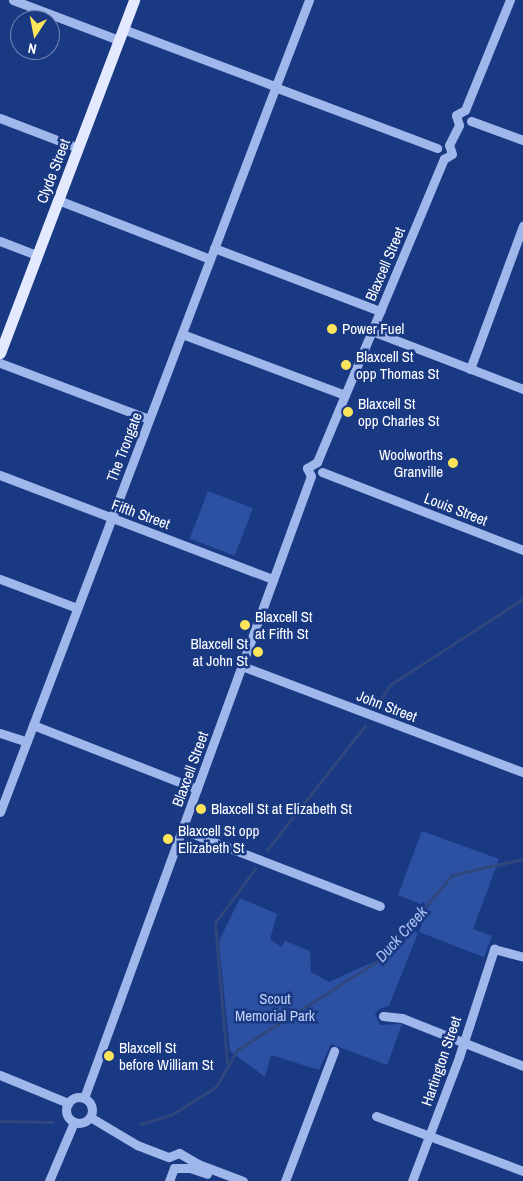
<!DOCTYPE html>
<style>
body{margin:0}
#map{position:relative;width:523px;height:1181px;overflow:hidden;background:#1a3983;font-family:"Archivo Narrow",sans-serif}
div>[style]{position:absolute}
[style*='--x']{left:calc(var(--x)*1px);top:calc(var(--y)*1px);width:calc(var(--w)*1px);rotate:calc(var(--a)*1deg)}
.green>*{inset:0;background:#2d51a2;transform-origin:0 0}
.stream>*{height:2.5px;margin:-1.25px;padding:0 1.25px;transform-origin:1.25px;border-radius:1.25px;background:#30477e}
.minor>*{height:9px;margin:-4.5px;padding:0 4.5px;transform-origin:4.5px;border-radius:4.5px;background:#9fb7eb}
.minor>.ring{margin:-4.5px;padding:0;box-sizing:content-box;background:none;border:9px solid #9fb7eb;border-radius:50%}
.major>*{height:11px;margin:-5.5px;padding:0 5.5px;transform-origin:5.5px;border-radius:5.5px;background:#e3eaff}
.dots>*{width:14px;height:14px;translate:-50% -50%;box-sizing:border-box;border:2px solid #1a3983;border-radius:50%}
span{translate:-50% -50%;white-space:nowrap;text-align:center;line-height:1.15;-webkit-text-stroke:5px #1a3983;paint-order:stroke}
.street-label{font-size:15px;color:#fff}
.poi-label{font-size:15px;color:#fff}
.left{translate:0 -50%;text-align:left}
.right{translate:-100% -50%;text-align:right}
.park-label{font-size:15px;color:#c4d4f8}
.water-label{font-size:16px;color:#aac1f3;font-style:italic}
.north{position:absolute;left:10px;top:10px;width:50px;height:50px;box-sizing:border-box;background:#1a3983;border:1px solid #7688b5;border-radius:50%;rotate:191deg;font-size:14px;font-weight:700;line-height:20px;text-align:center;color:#fff}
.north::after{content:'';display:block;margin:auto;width:18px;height:22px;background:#fde55b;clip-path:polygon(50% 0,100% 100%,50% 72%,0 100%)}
</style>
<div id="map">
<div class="green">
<i style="left:208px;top:491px;width:48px;height:51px;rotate:21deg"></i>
<i style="clip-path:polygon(422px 831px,499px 859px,473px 929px,492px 936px,484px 957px,419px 932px,428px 907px,398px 895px)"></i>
<i style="clip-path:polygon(240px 898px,277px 914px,270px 939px,281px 947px,285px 941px,310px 951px,311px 972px,329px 982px,391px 954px,414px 931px,418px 933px,389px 1006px,379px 1009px,375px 1014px,380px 1025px,402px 1024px,387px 1065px,331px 1044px,319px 1070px,271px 1055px,265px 1077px,230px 1051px,219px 941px)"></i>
</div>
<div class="stream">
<i style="--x:378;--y:704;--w:22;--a:-58"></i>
<i style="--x:390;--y:685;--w:158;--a:-32.9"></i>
<i style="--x:267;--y:850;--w:158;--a:-51.7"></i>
<i style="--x:227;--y:1063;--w:141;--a:-94.9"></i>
<i style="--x:215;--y:923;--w:67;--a:-53.5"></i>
<i style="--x:0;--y:1121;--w:52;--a:1.1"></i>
<i style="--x:140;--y:1124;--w:32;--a:-16"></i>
<i style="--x:171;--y:1115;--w:53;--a:-31.9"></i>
<i style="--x:216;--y:1087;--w:43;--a:-60.4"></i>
<i style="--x:237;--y:1050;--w:170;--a:-32.3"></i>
<i style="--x:381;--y:959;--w:110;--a:-49.8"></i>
<i style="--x:452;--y:875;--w:73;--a:-12.7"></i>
</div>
<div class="minor">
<i style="--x:13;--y:0;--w:113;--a:20.7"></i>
<i style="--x:123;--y:29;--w:159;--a:20.6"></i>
<i style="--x:277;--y:83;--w:89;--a:-68.9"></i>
<i style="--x:280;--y:89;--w:168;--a:20.6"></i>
<i style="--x:465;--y:110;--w:119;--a:-67.8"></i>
<i style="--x:0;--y:118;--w:84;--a:21"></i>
<i style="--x:471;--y:121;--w:55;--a:20.1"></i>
<i style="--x:459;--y:125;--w:10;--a:-107"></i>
<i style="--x:456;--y:115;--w:10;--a:-29"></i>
<i style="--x:449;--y:145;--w:22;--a:-63"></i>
<i style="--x:444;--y:159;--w:9;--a:-32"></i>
<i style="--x:452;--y:154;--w:9;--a:-108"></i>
<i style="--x:58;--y:200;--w:163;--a:21.2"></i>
<i style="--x:0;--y:241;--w:40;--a:21"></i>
<i style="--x:214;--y:248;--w:178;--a:20.8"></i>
<i style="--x:372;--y:331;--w:162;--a:21"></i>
<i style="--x:182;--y:334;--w:174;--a:20.5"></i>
<i style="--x:0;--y:363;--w:159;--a:20.6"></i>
<i style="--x:470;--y:369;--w:153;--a:-69.7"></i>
<i style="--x:317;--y:462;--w:329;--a:-67.3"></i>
<i style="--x:322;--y:472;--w:216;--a:21.2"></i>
<i style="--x:0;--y:475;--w:292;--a:20.9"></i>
<i style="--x:311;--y:476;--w:9;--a:-117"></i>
<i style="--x:307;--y:468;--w:12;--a:-31"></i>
<i style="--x:0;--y:579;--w:82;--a:20.6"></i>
<i style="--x:242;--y:666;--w:300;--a:20.7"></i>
<i style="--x:33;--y:725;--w:176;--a:21.3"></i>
<i style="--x:0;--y:733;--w:28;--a:18"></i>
<i style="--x:0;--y:812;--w:771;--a:-69.19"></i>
<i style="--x:183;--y:830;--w:211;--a:21.1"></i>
<i style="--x:383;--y:1016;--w:19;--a:6"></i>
<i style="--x:402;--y:1018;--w:130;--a:21.6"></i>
<i style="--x:0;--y:1075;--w:74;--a:22.4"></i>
<i class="ring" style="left:66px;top:1097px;width:17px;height:17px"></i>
<i style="--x:84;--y:1098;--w:662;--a:-69.95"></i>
<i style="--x:376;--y:1116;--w:157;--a:20.5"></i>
<i style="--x:90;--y:1117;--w:55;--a:30.8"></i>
<i style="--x:137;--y:1145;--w:34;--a:21"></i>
<i style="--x:169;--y:1157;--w:11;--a:-22"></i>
<i style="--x:179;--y:1153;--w:22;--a:30"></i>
<i style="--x:198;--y:1164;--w:48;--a:20.7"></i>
<i style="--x:174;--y:1168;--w:16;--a:0"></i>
<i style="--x:190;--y:1168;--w:18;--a:19"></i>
<i style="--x:49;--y:1181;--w:64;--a:-67"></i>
<i style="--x:169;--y:1181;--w:14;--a:-69"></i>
<i style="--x:285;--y:1181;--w:139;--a:-69.3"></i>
<i style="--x:412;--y:1181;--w:133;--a:-69.2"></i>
<i style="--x:459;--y:1057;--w:114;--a:-72"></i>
<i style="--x:494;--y:949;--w:30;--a:15"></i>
</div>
<div class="major">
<i style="--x:0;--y:353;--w:378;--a:-69.2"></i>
</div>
<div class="dots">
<i style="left:332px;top:329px;background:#fde55b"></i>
<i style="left:346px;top:365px;background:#fde55b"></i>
<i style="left:348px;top:412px;background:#fde55b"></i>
<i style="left:453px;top:463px;background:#fde55b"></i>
<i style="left:245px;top:625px;background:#fde55b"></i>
<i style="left:258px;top:652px;background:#fde55b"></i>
<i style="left:201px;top:809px;background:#fde55b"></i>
<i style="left:168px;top:839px;background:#fde55b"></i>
<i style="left:109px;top:1056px;background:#fde55b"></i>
</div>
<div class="street-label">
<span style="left:53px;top:171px;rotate:-69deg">Clyde Street</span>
<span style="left:385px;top:264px;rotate:-67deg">Blaxcell Street</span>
<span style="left:124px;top:447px;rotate:-69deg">The Trongate</span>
<span style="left:456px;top:509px;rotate:21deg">Louis Street</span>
<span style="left:141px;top:514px;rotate:20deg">Fifth Street</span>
<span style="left:387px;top:706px;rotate:21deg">John Street</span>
<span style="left:190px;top:769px;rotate:-70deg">Blaxcell Street</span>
<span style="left:441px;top:1061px;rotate:-71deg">Hartington Street</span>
</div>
<div class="poi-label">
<span class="left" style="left:342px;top:329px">Power Fuel</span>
<span class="left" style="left:356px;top:365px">Blaxcell St<br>opp Thomas St</span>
<span class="left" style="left:358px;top:412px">Blaxcell St<br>opp Charles St</span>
<span class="right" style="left:443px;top:463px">Woolworths<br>Granville</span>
<span class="left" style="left:255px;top:625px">Blaxcell St<br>at Fifth St</span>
<span class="right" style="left:248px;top:652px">Blaxcell St<br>at John St</span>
<span class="left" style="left:211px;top:809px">Blaxcell St at Elizabeth St</span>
<span class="left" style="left:178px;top:839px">Blaxcell St opp<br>Elizabeth St</span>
<span class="left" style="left:119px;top:1056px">Blaxcell St<br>before William St</span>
</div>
<div class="park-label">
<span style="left:275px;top:1007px">Scout<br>Memorial Park</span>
</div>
<div class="water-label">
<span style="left:401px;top:934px;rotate:-48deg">Duck Creek</span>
</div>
<div class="north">N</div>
</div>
